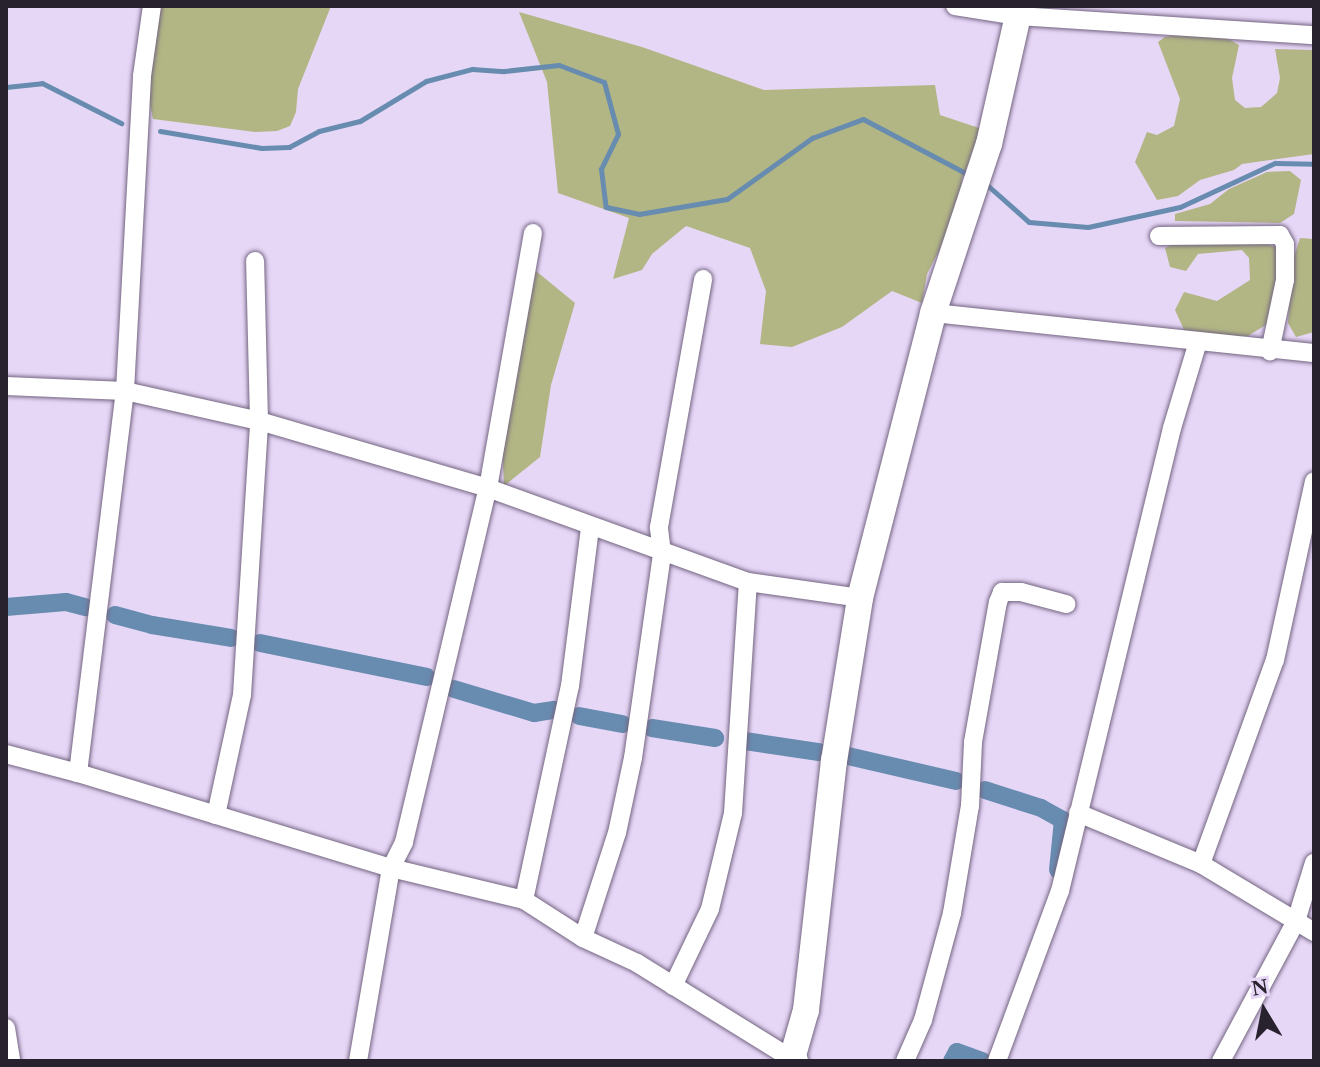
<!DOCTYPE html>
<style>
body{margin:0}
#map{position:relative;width:1320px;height:1067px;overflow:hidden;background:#e7d7f7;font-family:Georgia,serif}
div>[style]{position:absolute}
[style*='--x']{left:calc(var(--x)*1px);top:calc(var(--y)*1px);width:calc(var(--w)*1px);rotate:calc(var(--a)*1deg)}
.green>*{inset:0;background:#b2b684}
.stream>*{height:5px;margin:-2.5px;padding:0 2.5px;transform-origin:2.5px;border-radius:2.5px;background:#688cb0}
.canal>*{height:18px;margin:-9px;padding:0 9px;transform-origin:9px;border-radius:9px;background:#688cb0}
.roads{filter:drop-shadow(0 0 2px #736581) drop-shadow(0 0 2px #736581)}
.street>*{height:18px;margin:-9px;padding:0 9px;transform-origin:9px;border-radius:9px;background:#fff}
.secondary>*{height:26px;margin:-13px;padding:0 13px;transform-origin:13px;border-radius:13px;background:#fff}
span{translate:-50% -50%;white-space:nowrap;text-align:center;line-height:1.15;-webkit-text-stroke:8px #e7d7f7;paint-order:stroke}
.frame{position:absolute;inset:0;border:8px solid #28222e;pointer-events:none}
.north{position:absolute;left:1224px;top:971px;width:80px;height:80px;-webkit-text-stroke:6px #e7d7f7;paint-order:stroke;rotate:350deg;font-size:22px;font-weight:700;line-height:32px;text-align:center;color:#28222e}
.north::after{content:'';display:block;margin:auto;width:28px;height:36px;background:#28222e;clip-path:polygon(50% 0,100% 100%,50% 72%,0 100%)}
</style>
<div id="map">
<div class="green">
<i style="clip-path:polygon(160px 6px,331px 6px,298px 89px,296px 112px,290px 126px,277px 131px,255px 132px,153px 119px,148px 96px)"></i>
<i style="clip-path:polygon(519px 12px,642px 47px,764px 90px,935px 85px,940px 115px,985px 130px,962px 178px,960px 210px,927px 274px,922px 303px,892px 291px,842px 327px,792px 347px,760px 344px,766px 291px,750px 248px,686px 226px,652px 254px,642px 270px,613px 279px,629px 218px,558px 193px,547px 82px)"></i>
<i style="clip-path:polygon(1200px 32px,1225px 37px,1239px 45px,1232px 78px,1235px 100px,1245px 108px,1261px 107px,1277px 93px,1280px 78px,1275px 49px,1314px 50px,1314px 154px,1242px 164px,1234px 170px,1200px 180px,1178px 196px,1157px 200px,1135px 162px,1147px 132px,1157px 135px,1174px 126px,1180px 99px,1158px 42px,1165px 37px)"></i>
<i style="clip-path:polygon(1290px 171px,1301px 180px,1294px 214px,1280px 223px,1175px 221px,1175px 214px,1210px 204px,1229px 189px,1267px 172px)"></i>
<i style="clip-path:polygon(1300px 238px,1314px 239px,1314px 332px,1296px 337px,1288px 323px,1292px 263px)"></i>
<i style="clip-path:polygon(1175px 243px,1266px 243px,1279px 249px,1272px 321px,1248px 336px,1232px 338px,1185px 332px,1175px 310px,1184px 292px,1217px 301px,1250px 280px,1249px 258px,1242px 250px,1198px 254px,1186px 271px,1170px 267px,1165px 248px)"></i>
<i style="clip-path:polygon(536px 271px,575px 303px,551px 385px,540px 457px,504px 486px,502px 442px,511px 378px)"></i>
</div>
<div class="stream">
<i style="--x:6;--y:87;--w:36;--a:-6"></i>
<i style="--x:42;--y:83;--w:89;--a:26.9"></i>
<i style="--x:160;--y:131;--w:103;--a:9.5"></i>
<i style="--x:262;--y:148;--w:27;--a:-2"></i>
<i style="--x:289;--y:147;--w:34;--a:-28"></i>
<i style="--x:319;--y:131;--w:42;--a:-13.7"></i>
<i style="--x:360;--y:121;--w:77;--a:-31.2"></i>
<i style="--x:426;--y:81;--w:48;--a:-14.6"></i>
<i style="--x:472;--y:69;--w:32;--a:4"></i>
<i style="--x:504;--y:71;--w:55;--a:-6.2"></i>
<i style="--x:559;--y:65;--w:48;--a:20.7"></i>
<i style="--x:604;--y:82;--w:54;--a:74.9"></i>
<i style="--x:618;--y:134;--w:39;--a:116"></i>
<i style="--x:601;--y:169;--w:38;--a:83"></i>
<i style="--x:606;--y:207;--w:34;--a:12"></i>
<i style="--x:639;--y:214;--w:89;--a:-9.7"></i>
<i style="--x:727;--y:199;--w:105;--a:-35.7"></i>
<i style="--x:812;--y:138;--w:54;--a:-20.4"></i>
<i style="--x:863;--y:119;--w:120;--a:27.8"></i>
<i style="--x:986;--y:184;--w:57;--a:41.5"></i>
<i style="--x:1029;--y:222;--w:59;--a:4.8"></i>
<i style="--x:1088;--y:227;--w:94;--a:-12.3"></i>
<i style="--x:1180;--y:207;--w:105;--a:-24.9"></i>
<i style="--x:1275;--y:163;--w:39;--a:1"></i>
</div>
<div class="canal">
<i style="--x:6;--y:607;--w:60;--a:-4.8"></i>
<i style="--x:66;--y:602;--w:20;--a:15"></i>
<i style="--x:115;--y:615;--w:38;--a:15"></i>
<i style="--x:152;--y:625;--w:80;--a:9.3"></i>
<i style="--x:260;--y:643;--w:170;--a:11.5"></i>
<i style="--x:454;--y:689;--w:84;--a:16.7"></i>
<i style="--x:534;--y:713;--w:20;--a:-9"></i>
<i style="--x:579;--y:716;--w:44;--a:10.5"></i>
<i style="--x:652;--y:728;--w:64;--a:9"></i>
<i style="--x:745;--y:741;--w:75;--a:8.5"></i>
<i style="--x:848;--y:756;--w:111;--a:13"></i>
<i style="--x:985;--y:790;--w:59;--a:17.8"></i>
<i style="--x:1041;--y:808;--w:25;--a:29"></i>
<i style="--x:1063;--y:820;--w:50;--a:95.7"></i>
<i style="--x:952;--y:1061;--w:10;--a:-61"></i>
<i style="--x:957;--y:1052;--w:27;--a:20"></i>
</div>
<div class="roads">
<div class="street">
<i style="--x:955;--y:6;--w:64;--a:9"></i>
<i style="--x:1018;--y:16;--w:297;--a:3.7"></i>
<i style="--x:1159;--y:236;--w:121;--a:-0.5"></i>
<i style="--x:1280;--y:235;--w:10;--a:61"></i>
<i style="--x:1285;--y:244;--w:36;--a:90"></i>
<i style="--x:1285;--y:280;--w:73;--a:101.9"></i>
<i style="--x:933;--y:313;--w:383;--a:6"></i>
<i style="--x:6;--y:386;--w:119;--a:2.4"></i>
<i style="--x:125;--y:391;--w:137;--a:12.6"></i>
<i style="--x:259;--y:421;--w:239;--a:16.3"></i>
<i style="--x:488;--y:488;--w:276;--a:19.9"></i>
<i style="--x:748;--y:582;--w:113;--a:8.1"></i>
<i style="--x:6;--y:754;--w:74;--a:14.8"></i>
<i style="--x:78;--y:773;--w:327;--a:16.9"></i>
<i style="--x:391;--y:868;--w:137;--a:13.5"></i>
<i style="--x:524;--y:900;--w:70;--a:32.8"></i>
<i style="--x:583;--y:938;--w:60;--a:24.8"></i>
<i style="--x:637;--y:963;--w:182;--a:31.8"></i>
<i style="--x:78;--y:773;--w:385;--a:-83"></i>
<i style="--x:125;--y:391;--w:315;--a:-86.9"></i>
<i style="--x:142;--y:76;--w:71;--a:-81.9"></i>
<i style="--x:1078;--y:813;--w:133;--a:22.5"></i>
<i style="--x:1201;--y:864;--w:132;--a:31"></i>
<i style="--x:216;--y:815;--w:123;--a:-77.8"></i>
<i style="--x:242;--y:695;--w:275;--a:-86.4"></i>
<i style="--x:259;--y:421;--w:160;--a:-91.4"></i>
<i style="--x:1201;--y:864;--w:217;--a:-70.1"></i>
<i style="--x:1275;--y:660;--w:183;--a:-77.7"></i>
<i style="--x:524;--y:900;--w:219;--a:-77.9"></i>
<i style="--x:570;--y:686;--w:159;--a:-82.8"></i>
<i style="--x:583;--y:938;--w:110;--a:-72.1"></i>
<i style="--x:617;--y:833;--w:77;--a:-78"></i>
<i style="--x:633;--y:758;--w:207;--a:-81.9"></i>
<i style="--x:662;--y:553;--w:26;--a:-97"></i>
<i style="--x:659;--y:527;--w:252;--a:-79.9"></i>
<i style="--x:673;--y:986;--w:85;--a:-64.3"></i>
<i style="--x:710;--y:909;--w:99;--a:-76.5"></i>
<i style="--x:733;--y:813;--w:231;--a:-86.3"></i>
<i style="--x:6;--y:1028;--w:33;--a:81"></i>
<i style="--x:358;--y:1061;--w:196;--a:-80.3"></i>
<i style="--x:391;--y:868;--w:29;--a:-63"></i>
<i style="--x:404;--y:842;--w:364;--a:-76.7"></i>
<i style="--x:488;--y:488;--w:259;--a:-80"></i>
<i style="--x:905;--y:1061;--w:45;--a:-66.3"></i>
<i style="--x:923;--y:1020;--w:111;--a:-74.8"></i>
<i style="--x:952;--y:913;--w:109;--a:-80.5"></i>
<i style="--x:970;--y:806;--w:64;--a:-87.3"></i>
<i style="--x:973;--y:742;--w:142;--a:-79.9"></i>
<i style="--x:998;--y:602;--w:11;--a:-68"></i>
<i style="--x:1002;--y:592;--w:19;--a:0"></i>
<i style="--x:1021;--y:592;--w:47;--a:14.9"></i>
<i style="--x:997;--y:1061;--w:181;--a:-69.7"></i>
<i style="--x:1060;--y:891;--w:476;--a:-76.4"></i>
<i style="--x:1172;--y:428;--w:90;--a:-73.2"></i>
<i style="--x:1221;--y:1061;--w:159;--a:-61.8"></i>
<i style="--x:1296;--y:921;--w:61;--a:-72.8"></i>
</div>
<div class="secondary">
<i style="--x:795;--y:1061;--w:4;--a:-146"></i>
<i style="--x:792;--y:1059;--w:51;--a:-74.1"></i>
<i style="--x:806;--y:1010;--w:251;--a:-83.6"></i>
<i style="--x:834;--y:761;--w:165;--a:-80.9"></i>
<i style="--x:860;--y:598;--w:294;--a:-75.6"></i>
<i style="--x:933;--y:313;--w:178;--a:-71.7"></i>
<i style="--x:989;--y:144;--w:141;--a:-77.3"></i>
</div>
</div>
<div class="frame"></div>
<div class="north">N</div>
</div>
